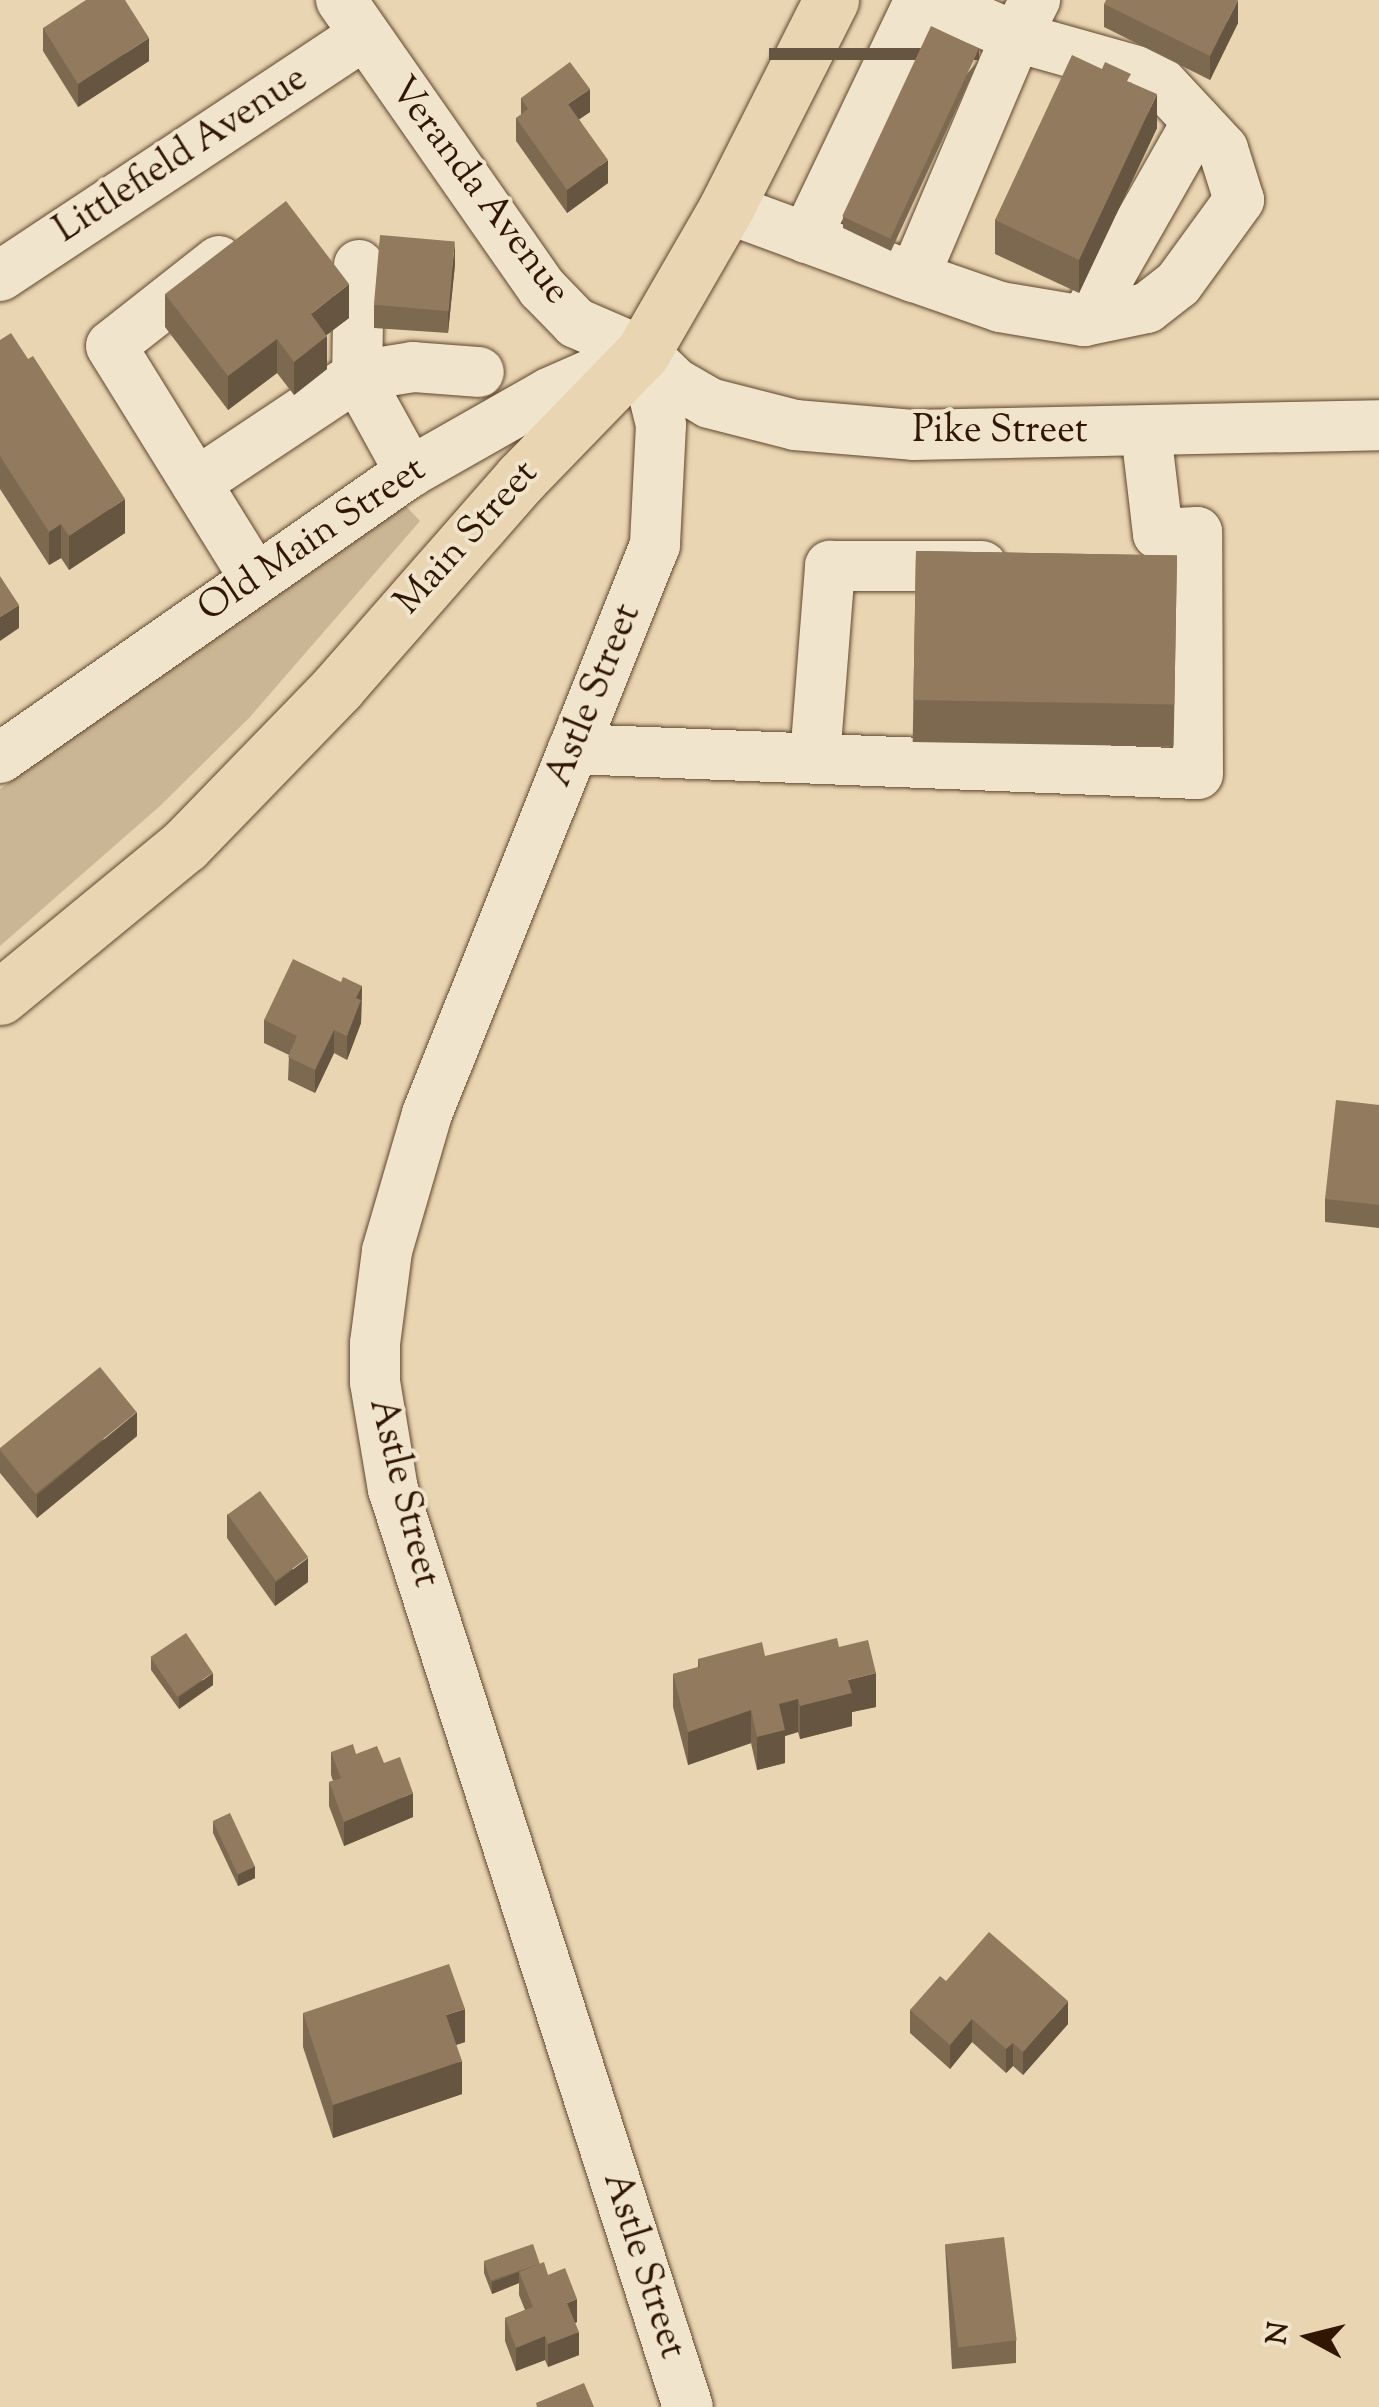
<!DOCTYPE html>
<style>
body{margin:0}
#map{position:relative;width:1379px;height:2407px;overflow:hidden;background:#e9d5b2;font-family:"Sorts Mill Goudy",serif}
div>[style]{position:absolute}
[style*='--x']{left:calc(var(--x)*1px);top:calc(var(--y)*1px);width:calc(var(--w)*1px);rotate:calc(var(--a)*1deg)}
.green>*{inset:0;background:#cab594}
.roads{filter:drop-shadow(0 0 2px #5f462d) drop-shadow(0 0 2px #5f462d)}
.minor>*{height:50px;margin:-25px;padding:0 25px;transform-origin:25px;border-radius:25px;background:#f1e4cd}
.major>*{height:55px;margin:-27.5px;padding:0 27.5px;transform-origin:27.5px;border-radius:27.5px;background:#e9d5b2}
.wall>*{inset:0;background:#7d6950;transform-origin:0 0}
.shaded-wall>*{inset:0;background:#665541;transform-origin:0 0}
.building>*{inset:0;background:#917a5d;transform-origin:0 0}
span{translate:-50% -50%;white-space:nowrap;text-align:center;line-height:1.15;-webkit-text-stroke:8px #f1e4cd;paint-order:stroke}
.street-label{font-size:38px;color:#311701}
.north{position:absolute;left:1259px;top:2287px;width:100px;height:100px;-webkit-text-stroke:8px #f1e4cd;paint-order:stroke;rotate:277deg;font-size:28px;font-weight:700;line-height:40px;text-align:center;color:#311701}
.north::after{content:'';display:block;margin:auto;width:35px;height:45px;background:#311701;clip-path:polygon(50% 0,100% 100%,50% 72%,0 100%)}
</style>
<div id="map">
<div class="green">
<i style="clip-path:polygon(404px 504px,420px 521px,249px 718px,160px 806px,0 946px,0 789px)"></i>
</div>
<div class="roads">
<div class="minor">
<i style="--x:341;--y:0;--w:351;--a:55.1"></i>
<i style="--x:542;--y:288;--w:49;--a:45.8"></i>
<i style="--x:576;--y:323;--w:73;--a:23.4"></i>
<i style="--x:643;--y:352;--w:45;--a:44.1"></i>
<i style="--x:675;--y:383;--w:39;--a:30"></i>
<i style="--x:709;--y:403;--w:89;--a:14.3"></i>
<i style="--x:795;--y:425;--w:118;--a:4.8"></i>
<i style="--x:913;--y:435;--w:466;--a:-1.2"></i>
<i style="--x:726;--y:208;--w:200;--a:20.2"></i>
<i style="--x:914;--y:277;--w:261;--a:-67"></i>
<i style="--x:1016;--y:37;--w:93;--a:-156.5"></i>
<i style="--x:806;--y:238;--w:264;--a:-64.4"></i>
<i style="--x:219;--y:261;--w:137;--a:141.8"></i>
<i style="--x:111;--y:346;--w:273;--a:58.2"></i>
<i style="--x:359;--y:265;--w:111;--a:91"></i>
<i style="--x:357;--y:376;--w:110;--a:61.1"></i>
<i style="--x:0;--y:276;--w:435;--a:-33.5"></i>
<i style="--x:914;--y:277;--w:91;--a:19.2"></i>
<i style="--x:1000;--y:307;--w:85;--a:9.5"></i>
<i style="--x:1084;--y:321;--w:64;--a:-11.7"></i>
<i style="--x:1147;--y:308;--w:39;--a:-38"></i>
<i style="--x:1178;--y:284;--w:104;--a:-54"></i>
<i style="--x:1239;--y:200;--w:53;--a:-107.4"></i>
<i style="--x:1223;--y:149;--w:100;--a:-133"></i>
<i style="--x:1155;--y:76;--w:144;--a:-164.3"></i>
<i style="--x:1016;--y:37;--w:42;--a:-62.8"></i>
<i style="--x:1084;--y:321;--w:229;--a:-60.4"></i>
<i style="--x:643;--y:352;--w:75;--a:76.1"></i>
<i style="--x:661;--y:425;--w:120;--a:92.9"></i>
<i style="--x:655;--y:545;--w:613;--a:111.84"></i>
<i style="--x:427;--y:1114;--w:143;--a:106.3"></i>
<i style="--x:387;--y:1251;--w:93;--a:97.4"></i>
<i style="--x:375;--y:1343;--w:39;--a:90"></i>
<i style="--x:375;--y:1382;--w:109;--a:80.5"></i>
<i style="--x:393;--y:1489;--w:964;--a:72.19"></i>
<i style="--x:196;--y:483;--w:193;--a:-33.6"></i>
<i style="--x:357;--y:376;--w:57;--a:-9.1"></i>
<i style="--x:413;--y:367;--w:66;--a:4.3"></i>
<i style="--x:573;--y:749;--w:625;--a:2.29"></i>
<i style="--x:1198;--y:774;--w:242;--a:-90.2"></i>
<i style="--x:1197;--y:532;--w:39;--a:177"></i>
<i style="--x:1158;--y:534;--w:103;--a:-96.7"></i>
<i style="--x:0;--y:758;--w:500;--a:-34.9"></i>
<i style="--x:410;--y:472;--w:160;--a:-29.6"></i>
<i style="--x:549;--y:393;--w:97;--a:-23.7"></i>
<i style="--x:815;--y:758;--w:193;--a:-85.5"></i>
<i style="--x:830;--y:566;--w:152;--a:0"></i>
</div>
<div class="major">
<i style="--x:0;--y:997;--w:239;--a:-39.4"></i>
<i style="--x:185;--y:845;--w:220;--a:-45.9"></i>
<i style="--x:338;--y:687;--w:278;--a:-48.8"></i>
<i style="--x:521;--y:478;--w:175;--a:-45.9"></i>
<i style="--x:643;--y:352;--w:166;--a:-60"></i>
<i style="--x:726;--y:208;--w:233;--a:-63.2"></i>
</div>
</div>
<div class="wall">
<i style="clip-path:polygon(1104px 4px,1238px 23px,1210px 80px,1104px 27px)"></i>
<i style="clip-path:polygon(43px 28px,149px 61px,78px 107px,43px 51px)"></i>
<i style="clip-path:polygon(979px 60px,891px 251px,843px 228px,843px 217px)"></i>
<i style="clip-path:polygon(1131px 82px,1157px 128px,1079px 293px,995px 254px,995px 220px)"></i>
<i style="clip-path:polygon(521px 98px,590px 112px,579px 119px,608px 183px,567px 213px,516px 141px,516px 118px,521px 115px)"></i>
<i style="clip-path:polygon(455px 264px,448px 333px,374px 328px,374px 305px)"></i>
<i style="clip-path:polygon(165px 294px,349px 318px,326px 335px,327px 369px,294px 395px,277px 373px,228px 410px,165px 327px)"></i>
<i style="clip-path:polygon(0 340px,125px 533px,69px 570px,61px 558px,49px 565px,0 489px)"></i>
<i style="left:916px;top:551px;width:261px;height:191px;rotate:1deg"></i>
<i style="clip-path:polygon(341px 982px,362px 986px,361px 1023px,347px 1060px,334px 1053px,315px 1093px,288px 1080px,289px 1055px,264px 1043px,264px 1020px)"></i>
<i style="clip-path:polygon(1379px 1105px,1379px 1228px,1325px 1222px,1325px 1199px)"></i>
<i style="clip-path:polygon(137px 1436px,37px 1518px,0 1473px,0 1450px)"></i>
<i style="clip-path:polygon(227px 1514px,308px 1582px,275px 1606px,227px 1538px)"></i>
<i style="clip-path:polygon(765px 1656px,876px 1707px,852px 1712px,852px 1726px,800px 1739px,798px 1732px,785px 1736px,785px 1763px,757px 1770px,751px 1743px,688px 1765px,673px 1707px,673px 1674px,698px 1667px,698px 1659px)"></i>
<i style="clip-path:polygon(151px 1658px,213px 1685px,179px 1709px,151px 1670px)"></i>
<i style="clip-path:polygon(331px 1752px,356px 1754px,384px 1763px,413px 1817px,344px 1846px,329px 1806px,329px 1782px,333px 1781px,331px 1775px)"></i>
<i style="clip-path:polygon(213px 1821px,255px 1878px,238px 1886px,213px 1833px)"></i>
<i style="clip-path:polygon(946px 1981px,1068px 2024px,1023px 2075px,1013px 2066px,1006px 2073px,972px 2042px,950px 2069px,910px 2033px,910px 2010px)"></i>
<i style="clip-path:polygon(303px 2013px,465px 2042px,456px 2045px,462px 2094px,333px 2138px,303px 2047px)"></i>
<i style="clip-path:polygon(945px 2244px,1016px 2340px,1016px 2363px,952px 2369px)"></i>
<i style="clip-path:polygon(484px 2261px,540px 2264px,577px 2322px,575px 2323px,579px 2355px,548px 2367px,545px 2360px,516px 2371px,505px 2341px,505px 2318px,525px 2310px,519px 2295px,519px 2283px,492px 2294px,484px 2273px)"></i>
</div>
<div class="shaded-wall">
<i style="clip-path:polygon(1238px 0,1238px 23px,1210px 80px,1210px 56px)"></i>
<i style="clip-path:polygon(149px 38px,149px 61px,78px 107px,78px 84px)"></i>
<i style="left:979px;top:48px;width:12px;height:210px;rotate:90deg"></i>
<i style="clip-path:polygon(590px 89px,590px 112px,568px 127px,568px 104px)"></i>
<i style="clip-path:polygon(1157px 94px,1157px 128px,1079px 293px,1079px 260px)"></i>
<i style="clip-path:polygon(608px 160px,608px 183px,567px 213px,567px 190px)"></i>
<i style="clip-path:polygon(455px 241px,455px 264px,448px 333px,448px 310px)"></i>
<i style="clip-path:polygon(349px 284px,349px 318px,311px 347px,311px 314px)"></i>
<i style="clip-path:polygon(327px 336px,327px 369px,294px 395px,294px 362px)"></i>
<i style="clip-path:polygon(277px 339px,277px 373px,228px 410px,228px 376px)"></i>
<i style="clip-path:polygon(125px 499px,125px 533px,69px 570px,69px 536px)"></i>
<i style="clip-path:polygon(61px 524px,61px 558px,49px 565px,49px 532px)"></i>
<i style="clip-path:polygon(19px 605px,19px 628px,0 641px,0 617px)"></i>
<i style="clip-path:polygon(362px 986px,361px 1023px,347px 1060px,347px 1036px,356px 998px)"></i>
<i style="clip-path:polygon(334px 1030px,334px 1053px,315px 1093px,315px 1070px)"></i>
<i style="clip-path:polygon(137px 1412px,137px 1436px,37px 1518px,37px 1495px)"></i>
<i style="clip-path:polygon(308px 1558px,308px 1582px,275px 1606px,275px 1583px)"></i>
<i style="clip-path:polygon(213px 1673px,213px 1685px,179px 1709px,179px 1697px)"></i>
<i style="clip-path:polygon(876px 1673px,876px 1707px,852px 1712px,852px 1726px,800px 1739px,800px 1706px,848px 1680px)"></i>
<i style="clip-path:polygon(798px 1699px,798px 1732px,785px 1736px,785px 1763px,757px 1770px,757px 1737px,779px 1704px)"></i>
<i style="clip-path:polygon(751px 1710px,751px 1743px,688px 1765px,688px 1732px)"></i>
<i style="clip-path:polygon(413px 1793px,413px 1817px,344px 1846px,344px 1822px)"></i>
<i style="clip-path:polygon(255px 1866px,255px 1878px,238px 1886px,238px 1874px)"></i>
<i style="clip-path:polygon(1068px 2001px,1068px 2024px,1023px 2075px,1023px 2052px)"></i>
<i style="clip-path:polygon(465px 2009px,465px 2042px,446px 2048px,446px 2015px)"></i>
<i style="clip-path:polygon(972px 2019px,972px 2042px,950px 2069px,950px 2045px)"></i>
<i style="clip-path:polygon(1013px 2043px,1013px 2066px,1006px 2073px,1006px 2049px)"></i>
<i style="clip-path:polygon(462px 2061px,462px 2094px,333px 2138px,333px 2105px)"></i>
<i style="clip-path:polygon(540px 2264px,519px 2272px,519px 2283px,492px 2294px,492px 2282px)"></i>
<i style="clip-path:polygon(577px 2299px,577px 2322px,567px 2326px,567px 2303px)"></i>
<i style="clip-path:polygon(579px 2332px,579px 2355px,548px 2367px,548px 2344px)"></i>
<i style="clip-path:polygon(545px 2336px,545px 2360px,516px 2371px,516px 2348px)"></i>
</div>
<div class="building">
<i style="clip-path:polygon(86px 0,125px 0,149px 38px,78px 84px,43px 28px)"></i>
<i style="clip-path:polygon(1106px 0,1238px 0,1210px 56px,1104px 4px)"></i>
<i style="left:931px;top:26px;width:53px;height:210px;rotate:25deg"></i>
<i style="clip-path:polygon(1072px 55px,1102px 69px,1105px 62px,1131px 74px,1127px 81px,1157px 94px,1079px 260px,995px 220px)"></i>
<i style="clip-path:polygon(570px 62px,590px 89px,568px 104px,608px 160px,567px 190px,516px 118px,528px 109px,521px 98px)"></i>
<i style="clip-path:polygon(286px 201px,349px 284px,311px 314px,327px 336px,294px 362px,277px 339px,228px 376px,165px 294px)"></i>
<i style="left:380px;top:235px;width:75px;height:70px;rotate:5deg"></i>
<i style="clip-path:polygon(11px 333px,28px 359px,33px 356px,125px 499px,69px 536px,61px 524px,49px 532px,0 456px,0 340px)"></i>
<i style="left:916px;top:551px;width:261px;height:149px;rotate:1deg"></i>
<i style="clip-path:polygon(0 576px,19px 605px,0 617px)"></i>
<i style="clip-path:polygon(293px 959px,341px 982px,343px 977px,362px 986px,356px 998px,361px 1000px,347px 1036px,334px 1030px,315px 1070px,288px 1057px,297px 1036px,264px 1020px)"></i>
<i style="clip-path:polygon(1336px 1100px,1379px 1105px,1379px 1205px,1325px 1199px)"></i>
<i style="left:100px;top:1367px;width:58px;height:130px;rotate:51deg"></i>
<i style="left:260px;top:1491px;width:82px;height:40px;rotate:54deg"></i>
<i style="left:186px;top:1633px;width:48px;height:43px;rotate:56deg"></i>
<i style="clip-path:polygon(837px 1638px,839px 1647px,868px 1640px,876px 1673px,848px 1680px,852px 1693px,800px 1706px,798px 1699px,779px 1704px,785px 1730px,757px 1737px,751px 1710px,688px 1732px,673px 1674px,700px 1667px,698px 1659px,762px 1642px,765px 1656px)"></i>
<i style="clip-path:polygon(353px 1744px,356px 1754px,377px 1746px,384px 1763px,400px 1757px,413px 1793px,344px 1822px,329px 1782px,341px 1778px,331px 1752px)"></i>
<i style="left:230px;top:1813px;width:59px;height:19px;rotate:65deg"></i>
<i style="clip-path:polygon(989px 1932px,1068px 2001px,1023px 2052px,1013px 2043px,1006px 2049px,972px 2019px,950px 2045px,910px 2010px,940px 1976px,946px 1981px)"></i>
<i style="clip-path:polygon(449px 1964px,465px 2009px,446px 2015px,462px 2061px,333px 2105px,303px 2013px)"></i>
<i style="left:1004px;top:2237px;width:104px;height:59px;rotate:83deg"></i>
<i style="left:533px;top:2244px;width:21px;height:52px;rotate:71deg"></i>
<i style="clip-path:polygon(544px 2262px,548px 2275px,565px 2268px,577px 2299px,567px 2303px,579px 2332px,548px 2344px,545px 2336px,516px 2348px,505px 2318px,533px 2307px,519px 2272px)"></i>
<i style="clip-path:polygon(584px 2383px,594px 2407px,537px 2407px,536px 2403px)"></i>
</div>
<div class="street-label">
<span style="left:182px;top:156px;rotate:-33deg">Littlefield Avenue</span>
<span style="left:478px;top:192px;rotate:53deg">Veranda Avenue</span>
<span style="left:1000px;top:433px">Pike Street</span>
<span style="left:468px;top:539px;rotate:-48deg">Main Street</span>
<span style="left:313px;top:541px;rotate:-34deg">Old Main Street</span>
<span style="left:595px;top:696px;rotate:-68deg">Astle Street</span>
<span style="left:402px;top:1493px;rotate:76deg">Astle Street</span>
<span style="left:642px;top:2266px;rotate:72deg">Astle Street</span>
</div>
<div class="north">N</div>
</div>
